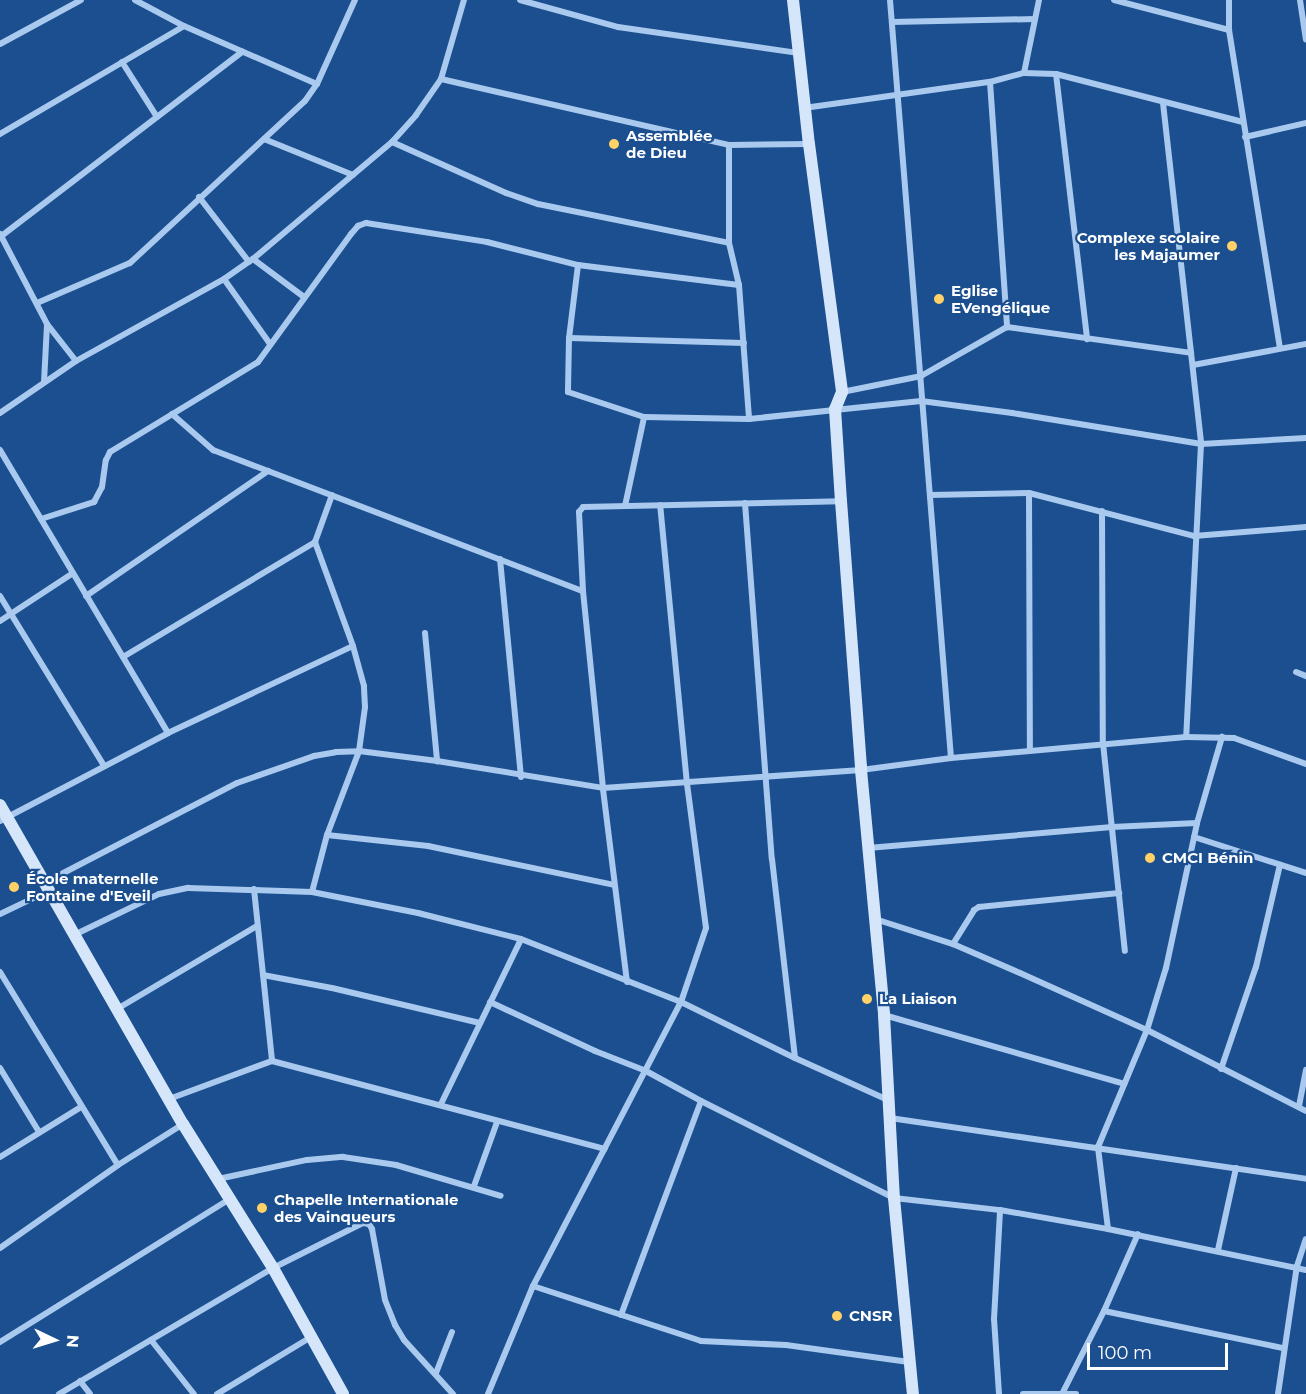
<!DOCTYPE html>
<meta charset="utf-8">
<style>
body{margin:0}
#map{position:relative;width:1306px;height:1394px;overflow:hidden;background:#1b4f8f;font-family:Montserrat,sans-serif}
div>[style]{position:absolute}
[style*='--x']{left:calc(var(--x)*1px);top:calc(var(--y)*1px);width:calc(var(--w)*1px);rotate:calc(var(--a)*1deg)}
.street>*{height:6px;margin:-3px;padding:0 3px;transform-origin:3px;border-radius:3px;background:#a9c9ee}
.secondary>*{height:12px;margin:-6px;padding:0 6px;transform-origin:6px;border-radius:6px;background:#d6e6fa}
.dots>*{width:16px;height:16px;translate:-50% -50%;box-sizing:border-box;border:3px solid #1b4f8f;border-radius:50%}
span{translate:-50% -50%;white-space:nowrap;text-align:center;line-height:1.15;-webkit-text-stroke:4.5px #1b4f8f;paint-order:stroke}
.poi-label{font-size:15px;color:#fff;font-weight:700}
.left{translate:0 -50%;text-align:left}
.right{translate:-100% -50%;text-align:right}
.north{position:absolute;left:24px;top:1310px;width:60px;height:60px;-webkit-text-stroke:4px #1b4f8f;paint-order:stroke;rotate:94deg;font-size:16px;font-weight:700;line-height:24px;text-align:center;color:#fff}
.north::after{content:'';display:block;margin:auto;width:21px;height:27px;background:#fff;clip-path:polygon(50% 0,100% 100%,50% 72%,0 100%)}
.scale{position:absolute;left:1087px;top:1343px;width:141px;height:27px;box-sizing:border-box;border:3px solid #fff;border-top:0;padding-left:8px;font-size:18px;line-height:21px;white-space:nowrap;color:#fff;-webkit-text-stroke:4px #1b4f8f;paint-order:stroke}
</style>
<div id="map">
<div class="street">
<i style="--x:135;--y:0;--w:55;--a:28"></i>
<i style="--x:184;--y:26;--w:145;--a:23.6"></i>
<i style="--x:520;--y:0;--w:102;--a:15.4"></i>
<i style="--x:618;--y:27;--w:183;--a:8.2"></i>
<i style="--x:890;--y:0;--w:760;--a:85.4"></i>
<i style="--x:1114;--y:0;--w:119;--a:14.6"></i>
<i style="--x:1229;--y:0;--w:30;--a:90"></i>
<i style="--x:1229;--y:30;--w:322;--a:80.9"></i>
<i style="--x:1300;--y:0;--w:40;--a:81.5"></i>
<i style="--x:892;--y:22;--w:143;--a:-1.2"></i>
<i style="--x:0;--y:44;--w:92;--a:-28.5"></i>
<i style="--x:122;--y:62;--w:65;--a:57.5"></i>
<i style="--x:1024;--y:73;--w:75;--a:-78.4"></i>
<i style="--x:1056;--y:74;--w:267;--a:83.3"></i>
<i style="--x:441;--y:79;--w:295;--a:12.9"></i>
<i style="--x:729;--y:145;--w:80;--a:-0.7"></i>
<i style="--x:990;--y:82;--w:246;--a:86"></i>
<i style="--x:1163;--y:103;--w:343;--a:83.6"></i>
<i style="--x:1201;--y:444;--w:293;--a:92.9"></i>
<i style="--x:804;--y:108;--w:188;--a:-8"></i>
<i style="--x:990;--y:82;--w:35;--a:-15"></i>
<i style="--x:1024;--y:73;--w:32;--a:2"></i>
<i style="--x:1056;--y:74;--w:193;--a:14.4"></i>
<i style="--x:0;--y:134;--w:213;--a:-30.4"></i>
<i style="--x:1245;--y:137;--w:63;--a:-12.9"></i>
<i style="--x:264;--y:139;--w:96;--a:22"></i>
<i style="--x:392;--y:142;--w:125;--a:24.1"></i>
<i style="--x:506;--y:193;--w:34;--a:19"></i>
<i style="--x:538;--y:204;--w:195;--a:11.5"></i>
<i style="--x:729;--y:145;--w:98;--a:90"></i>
<i style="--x:729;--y:243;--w:43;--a:76.6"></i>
<i style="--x:739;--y:285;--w:134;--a:85.7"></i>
<i style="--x:199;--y:197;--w:82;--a:52.4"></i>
<i style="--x:0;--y:234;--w:102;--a:62.4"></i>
<i style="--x:47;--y:324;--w:47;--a:51.9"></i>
<i style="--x:0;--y:237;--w:305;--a:-37.4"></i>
<i style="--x:253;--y:259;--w:64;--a:36.7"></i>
<i style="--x:578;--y:265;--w:74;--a:97"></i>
<i style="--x:569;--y:338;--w:54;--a:91.1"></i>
<i style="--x:568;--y:392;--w:80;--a:18.2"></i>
<i style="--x:644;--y:417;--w:105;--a:1.1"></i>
<i style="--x:749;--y:419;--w:173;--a:-6"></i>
<i style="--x:921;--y:401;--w:92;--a:7.5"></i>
<i style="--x:1012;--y:413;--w:192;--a:9.3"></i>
<i style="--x:1201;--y:444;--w:105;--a:-3.3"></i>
<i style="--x:224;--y:279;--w:80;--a:54.7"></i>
<i style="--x:37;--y:303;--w:101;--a:-23.3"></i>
<i style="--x:130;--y:263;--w:238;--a:-42.8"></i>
<i style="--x:305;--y:101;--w:21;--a:-55"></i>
<i style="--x:317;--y:84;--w:92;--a:-65.7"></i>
<i style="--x:569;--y:338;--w:175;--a:1.6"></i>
<i style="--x:1193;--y:365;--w:115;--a:-10.5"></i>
<i style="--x:44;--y:382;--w:57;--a:-87"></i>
<i style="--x:842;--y:392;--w:81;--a:-11.4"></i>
<i style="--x:921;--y:376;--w:99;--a:-29.7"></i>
<i style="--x:1007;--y:327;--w:186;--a:8"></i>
<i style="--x:0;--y:413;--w:92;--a:-34.4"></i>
<i style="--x:76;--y:361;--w:169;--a:-29"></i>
<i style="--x:224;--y:279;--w:35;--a:-35"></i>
<i style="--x:253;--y:259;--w:182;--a:-40.1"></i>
<i style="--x:392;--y:142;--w:36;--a:-48"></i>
<i style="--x:416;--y:115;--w:44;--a:-55.2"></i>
<i style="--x:441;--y:79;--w:82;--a:-73.8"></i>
<i style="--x:172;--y:414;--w:55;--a:41.3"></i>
<i style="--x:213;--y:450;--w:396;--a:20.9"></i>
<i style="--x:0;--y:450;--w:329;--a:59.3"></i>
<i style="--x:1029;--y:493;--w:257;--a:89.8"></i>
<i style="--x:930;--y:495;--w:99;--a:-1.2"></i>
<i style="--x:1029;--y:493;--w:171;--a:14.6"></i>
<i style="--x:1194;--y:536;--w:112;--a:-4.6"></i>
<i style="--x:745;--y:503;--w:357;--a:85.7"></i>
<i style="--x:772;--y:859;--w:200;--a:83.4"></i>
<i style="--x:625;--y:506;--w:91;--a:-77.9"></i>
<i style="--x:1102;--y:511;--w:232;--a:89.8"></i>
<i style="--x:1103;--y:743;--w:209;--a:84"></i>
<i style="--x:41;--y:519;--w:56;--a:-17.8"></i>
<i style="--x:94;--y:502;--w:17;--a:-62"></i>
<i style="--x:102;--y:487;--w:27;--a:-82"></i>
<i style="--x:106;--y:460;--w:9;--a:-63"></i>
<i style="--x:110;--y:452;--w:173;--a:-31.3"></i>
<i style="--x:258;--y:362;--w:158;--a:-54"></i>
<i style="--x:351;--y:234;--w:11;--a:-49"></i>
<i style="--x:358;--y:226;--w:9;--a:-21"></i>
<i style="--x:366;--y:223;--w:122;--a:8.9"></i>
<i style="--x:487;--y:242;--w:94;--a:14.2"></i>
<i style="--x:578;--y:265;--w:162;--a:7.1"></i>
<i style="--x:500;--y:559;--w:219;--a:84.5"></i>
<i style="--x:0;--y:596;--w:199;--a:58.5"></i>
<i style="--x:86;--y:596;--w:221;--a:-34.5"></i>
<i style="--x:0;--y:621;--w:87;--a:-33.3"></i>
<i style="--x:425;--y:633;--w:129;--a:84.6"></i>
<i style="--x:123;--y:657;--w:224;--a:-30.9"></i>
<i style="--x:315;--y:542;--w:50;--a:-70.1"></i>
<i style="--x:1296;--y:672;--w:11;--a:22"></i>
<i style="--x:0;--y:821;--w:190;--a:-27.6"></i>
<i style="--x:168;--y:733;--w:204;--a:-25.2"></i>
<i style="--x:327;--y:835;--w:102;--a:6.2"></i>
<i style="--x:428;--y:846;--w:190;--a:11.8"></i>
<i style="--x:1194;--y:837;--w:118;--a:17.8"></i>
<i style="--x:868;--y:848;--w:245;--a:-4.9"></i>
<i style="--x:1112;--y:827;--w:85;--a:-2.7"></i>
<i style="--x:44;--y:883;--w:217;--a:-27.4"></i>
<i style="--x:237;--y:783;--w:82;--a:-19.3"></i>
<i style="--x:314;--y:756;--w:22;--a:-10"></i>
<i style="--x:336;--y:752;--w:23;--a:-2"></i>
<i style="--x:359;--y:751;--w:79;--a:7.3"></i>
<i style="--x:437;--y:761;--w:168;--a:9.2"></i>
<i style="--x:603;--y:788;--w:259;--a:-4"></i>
<i style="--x:861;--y:770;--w:91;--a:-7.6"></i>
<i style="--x:951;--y:758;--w:236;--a:-5.1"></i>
<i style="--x:1186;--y:737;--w:48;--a:1.2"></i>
<i style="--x:1234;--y:738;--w:77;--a:19.9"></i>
<i style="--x:254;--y:889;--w:173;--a:84"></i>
<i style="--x:312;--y:892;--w:59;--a:-75.3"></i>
<i style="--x:327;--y:835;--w:90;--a:-69.1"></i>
<i style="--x:359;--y:751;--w:44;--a:-82.2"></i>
<i style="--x:365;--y:707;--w:21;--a:-93"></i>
<i style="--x:364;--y:686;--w:41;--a:-105.4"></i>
<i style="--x:353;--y:646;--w:111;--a:-110.1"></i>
<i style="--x:0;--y:914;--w:53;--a:-25.6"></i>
<i style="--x:875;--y:919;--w:82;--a:17.8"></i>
<i style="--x:953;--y:944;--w:73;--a:23.4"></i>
<i style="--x:1020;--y:973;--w:139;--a:24.2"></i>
<i style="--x:1147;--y:1030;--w:178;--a:27"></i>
<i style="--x:74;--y:935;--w:94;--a:-25.8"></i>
<i style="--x:159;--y:894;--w:30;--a:-12"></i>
<i style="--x:188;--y:888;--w:124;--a:1.8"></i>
<i style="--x:312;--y:892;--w:108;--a:11.2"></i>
<i style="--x:418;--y:913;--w:106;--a:14.2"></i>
<i style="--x:521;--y:939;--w:172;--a:21.5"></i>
<i style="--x:681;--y:1002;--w:127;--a:26.2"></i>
<i style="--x:795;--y:1058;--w:102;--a:24.3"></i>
<i style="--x:953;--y:944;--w:40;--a:-58"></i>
<i style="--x:974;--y:910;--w:6;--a:-31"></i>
<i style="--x:979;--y:907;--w:141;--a:-5.7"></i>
<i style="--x:0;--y:972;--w:226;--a:58.6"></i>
<i style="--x:263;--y:975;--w:70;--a:10.7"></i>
<i style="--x:332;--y:988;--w:152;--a:13.3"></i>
<i style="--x:627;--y:982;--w:195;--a:-97.1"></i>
<i style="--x:603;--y:788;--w:198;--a:-95.8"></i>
<i style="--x:583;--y:591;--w:79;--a:-92.9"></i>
<i style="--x:579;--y:512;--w:6;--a:-51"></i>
<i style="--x:583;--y:507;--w:258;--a:-1.3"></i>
<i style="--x:490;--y:1002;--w:116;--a:25"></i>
<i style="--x:595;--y:1051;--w:55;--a:21.4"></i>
<i style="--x:646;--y:1071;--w:63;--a:28.6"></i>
<i style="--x:701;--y:1101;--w:216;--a:26.7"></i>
<i style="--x:894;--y:1198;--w:107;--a:6.5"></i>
<i style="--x:1000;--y:1210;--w:110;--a:10"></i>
<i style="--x:1108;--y:1229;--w:202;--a:11.7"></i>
<i style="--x:117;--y:1009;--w:163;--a:-30.7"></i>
<i style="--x:884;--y:1015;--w:250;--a:16"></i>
<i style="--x:0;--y:1068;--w:75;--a:58.6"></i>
<i style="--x:1221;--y:1069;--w:108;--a:-71.1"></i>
<i style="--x:1256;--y:967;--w:105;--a:-76.8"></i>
<i style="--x:169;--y:1099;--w:110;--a:-20.3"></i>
<i style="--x:272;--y:1061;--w:344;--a:14.8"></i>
<i style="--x:441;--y:1104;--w:183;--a:-64.1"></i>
<i style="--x:1299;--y:1106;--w:37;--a:-79"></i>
<i style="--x:890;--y:1118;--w:420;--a:8.3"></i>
<i style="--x:0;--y:1157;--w:95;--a:-31.7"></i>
<i style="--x:218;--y:1179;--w:91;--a:-12.1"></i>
<i style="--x:307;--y:1160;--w:36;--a:-5"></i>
<i style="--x:343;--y:1157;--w:54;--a:8.6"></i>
<i style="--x:396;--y:1165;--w:109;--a:16.4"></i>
<i style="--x:474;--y:1186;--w:68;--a:-70.2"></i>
<i style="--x:1108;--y:1229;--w:83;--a:-97"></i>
<i style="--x:1098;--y:1147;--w:127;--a:-67.3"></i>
<i style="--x:1147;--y:1030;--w:65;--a:-73"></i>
<i style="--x:1166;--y:968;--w:148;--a:-77.9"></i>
<i style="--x:1197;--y:823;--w:90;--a:-73.8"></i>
<i style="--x:0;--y:1248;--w:144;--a:-35.1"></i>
<i style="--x:118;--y:1165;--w:77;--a:-32.2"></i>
<i style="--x:1218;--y:1250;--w:84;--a:-77.6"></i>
<i style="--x:533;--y:1286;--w:177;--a:18.1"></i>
<i style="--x:701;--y:1341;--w:85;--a:2.7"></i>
<i style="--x:786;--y:1345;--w:124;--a:7.9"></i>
<i style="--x:1104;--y:1311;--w:183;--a:11.7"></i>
<i style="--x:621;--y:1315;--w:228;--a:-69.5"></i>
<i style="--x:151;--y:1340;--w:69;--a:51.5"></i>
<i style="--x:0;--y:1342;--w:271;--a:-31.9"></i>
<i style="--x:436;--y:1373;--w:44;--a:-68.7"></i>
<i style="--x:80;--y:1381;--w:16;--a:52"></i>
<i style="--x:1063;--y:1392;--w:91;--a:-63.2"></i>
<i style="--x:1104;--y:1311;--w:84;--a:-66.2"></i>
<i style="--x:59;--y:1394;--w:248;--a:-30.5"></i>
<i style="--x:273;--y:1268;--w:101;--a:-26.6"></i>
<i style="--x:363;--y:1223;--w:6;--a:9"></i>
<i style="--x:369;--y:1224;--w:6;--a:59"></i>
<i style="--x:372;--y:1229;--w:72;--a:79.6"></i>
<i style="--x:385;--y:1300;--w:27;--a:68"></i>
<i style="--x:395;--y:1325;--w:17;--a:59"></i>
<i style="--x:404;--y:1340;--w:73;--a:47.8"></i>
<i style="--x:217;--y:1394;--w:110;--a:-31.2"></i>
<i style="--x:488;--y:1394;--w:117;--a:-67.4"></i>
<i style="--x:533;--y:1286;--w:320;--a:-62.5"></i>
<i style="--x:681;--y:1002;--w:78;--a:-71.3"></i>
<i style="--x:706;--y:928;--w:145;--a:-97.5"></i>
<i style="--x:687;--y:784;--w:280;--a:-95.5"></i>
<i style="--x:999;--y:1394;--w:75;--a:-93.8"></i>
<i style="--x:994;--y:1319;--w:109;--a:-86.8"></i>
<i style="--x:1023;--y:1394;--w:53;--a:0"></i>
<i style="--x:1278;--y:1394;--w:129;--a:-81.6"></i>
<i style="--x:1297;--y:1266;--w:28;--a:-72"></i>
</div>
<div class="secondary">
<i style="--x:793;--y:0;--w:145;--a:83.7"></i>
<i style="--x:809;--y:144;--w:250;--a:82.4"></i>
<i style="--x:842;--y:392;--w:18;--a:112"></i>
<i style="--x:835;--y:409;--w:92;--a:86.3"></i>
<i style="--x:841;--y:501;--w:270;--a:85.7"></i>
<i style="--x:861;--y:770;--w:246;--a:84.6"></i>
<i style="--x:884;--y:1015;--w:183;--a:86.9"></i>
<i style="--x:894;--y:1198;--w:197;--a:84.5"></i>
<i style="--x:0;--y:805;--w:368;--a:60.2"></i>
<i style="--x:183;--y:1124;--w:170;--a:58"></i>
<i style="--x:273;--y:1268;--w:144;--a:60.9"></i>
</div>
<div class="dots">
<i style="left:614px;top:144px;background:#ffd166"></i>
<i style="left:1232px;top:246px;background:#ffd166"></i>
<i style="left:939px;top:299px;background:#ffd166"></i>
<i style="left:1150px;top:858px;background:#ffd166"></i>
<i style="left:14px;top:887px;background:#ffd166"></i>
<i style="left:867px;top:999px;background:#ffd166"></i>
<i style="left:262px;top:1208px;background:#ffd166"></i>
<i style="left:837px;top:1316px;background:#ffd166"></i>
</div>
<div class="poi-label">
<span class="left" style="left:626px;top:144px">Assemblée<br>de Dieu</span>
<span class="right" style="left:1220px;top:246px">Complexe scolaire<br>les Majaumer</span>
<span class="left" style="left:951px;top:299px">Eglise<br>EVengélique</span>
<span class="left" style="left:1162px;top:858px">CMCI Bénin</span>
<span class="left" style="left:26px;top:887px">École maternelle<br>Fontaine d'Eveil</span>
<span class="left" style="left:879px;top:999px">La Liaison</span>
<span class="left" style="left:274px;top:1208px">Chapelle Internationale<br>des Vainqueurs</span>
<span class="left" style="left:849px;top:1316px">CNSR</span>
</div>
<div class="north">N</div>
<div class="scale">100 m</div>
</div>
